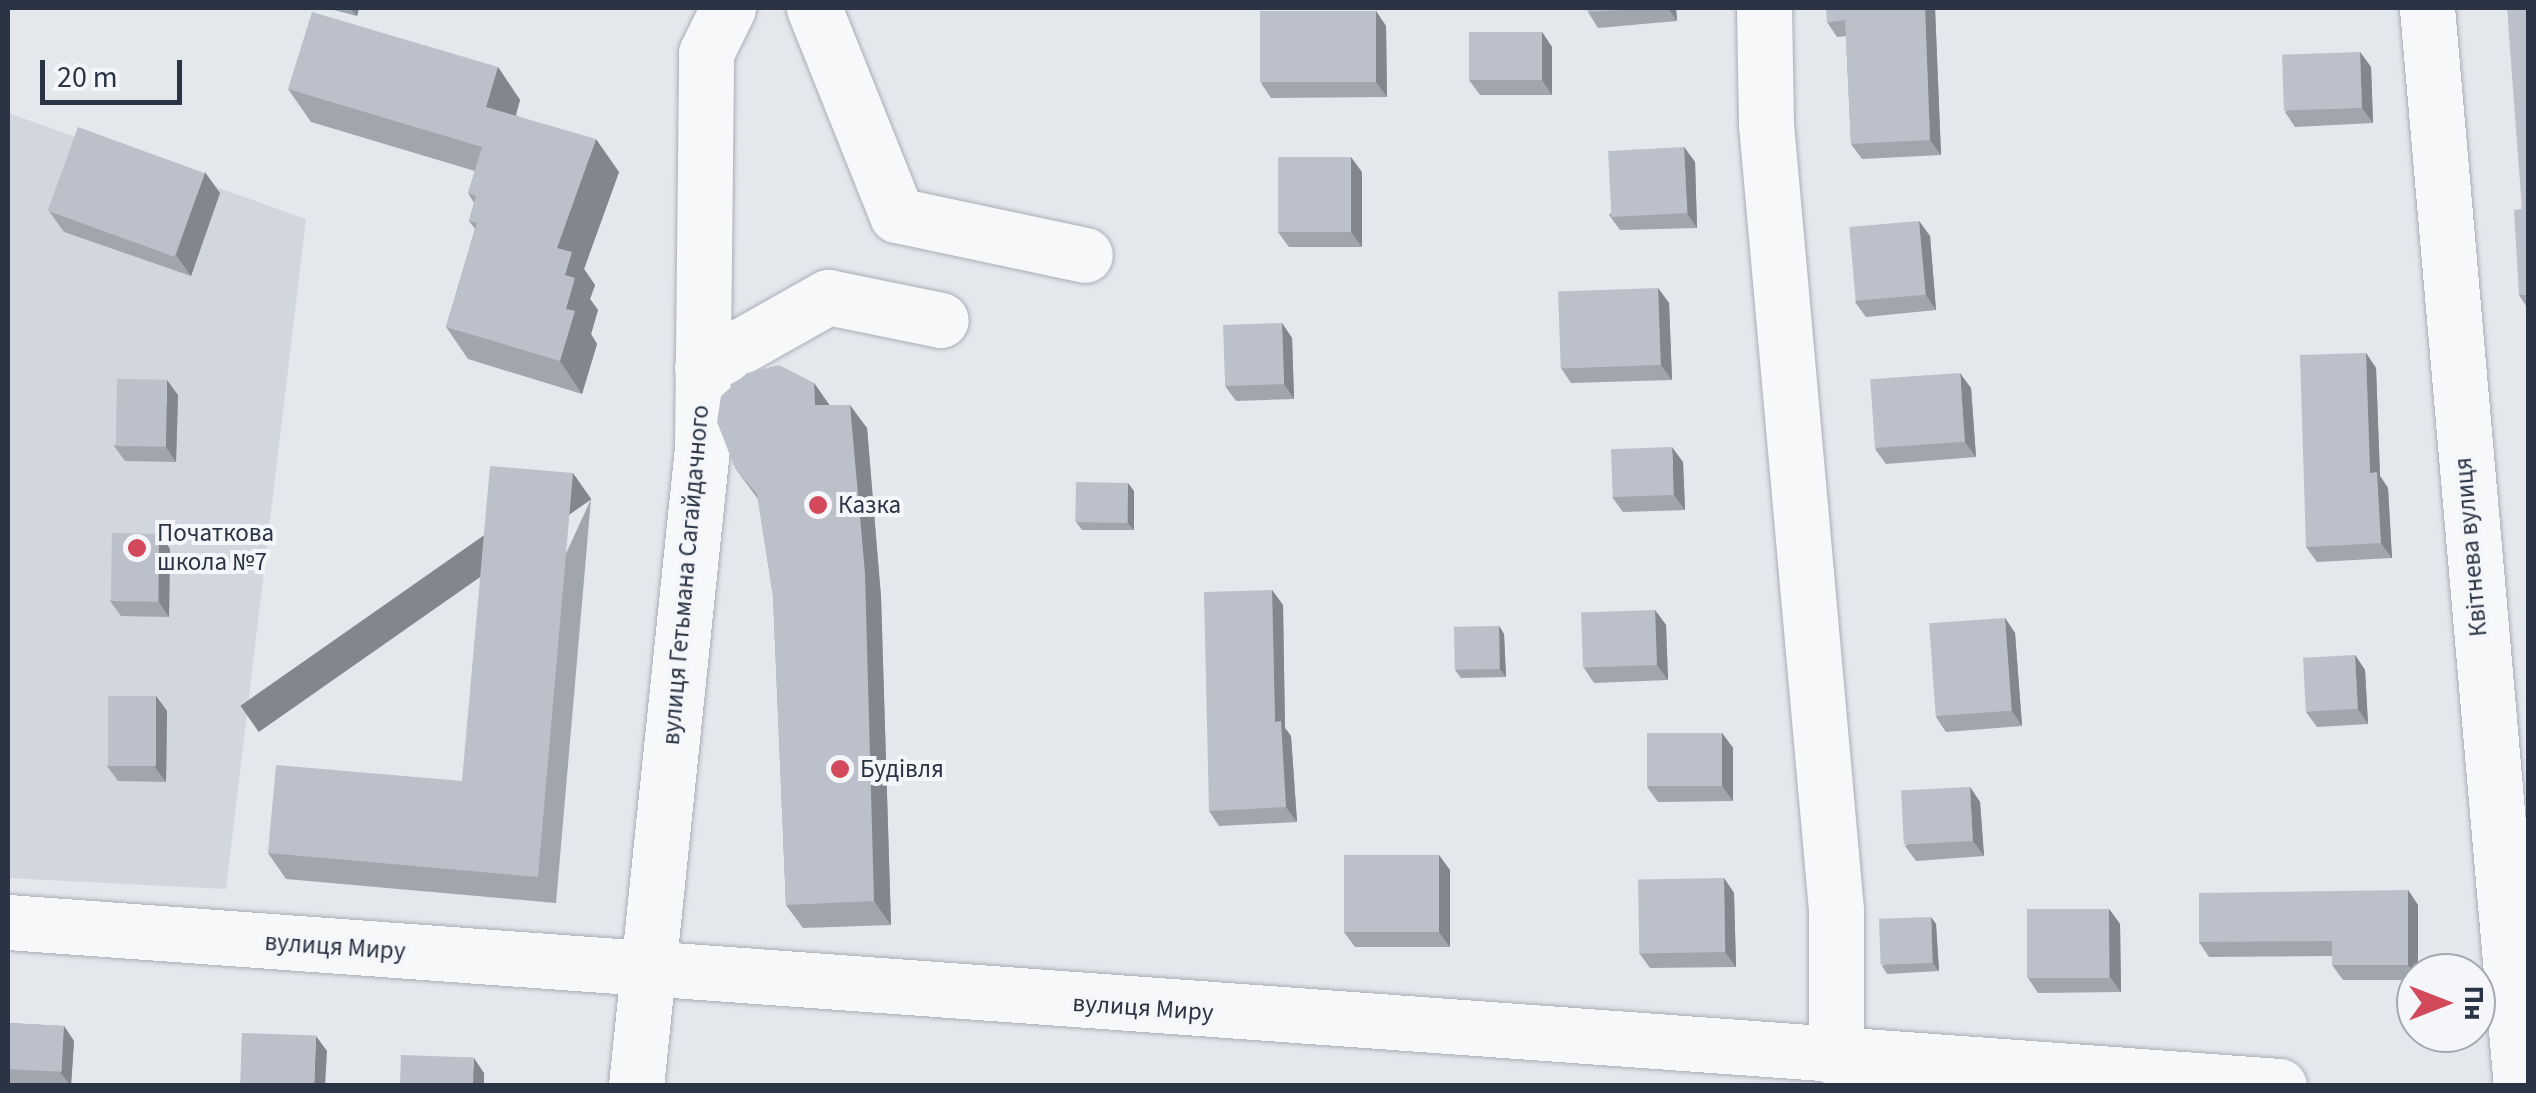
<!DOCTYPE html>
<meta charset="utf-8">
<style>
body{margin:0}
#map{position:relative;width:2536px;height:1093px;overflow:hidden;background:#e4e7ec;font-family:"Source Sans 3",sans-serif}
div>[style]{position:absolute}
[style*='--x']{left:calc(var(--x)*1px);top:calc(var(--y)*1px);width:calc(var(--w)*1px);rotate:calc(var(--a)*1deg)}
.built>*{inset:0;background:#d2d6de}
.roads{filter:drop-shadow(0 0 2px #a9aeb7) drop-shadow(0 0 2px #a9aeb7)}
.minor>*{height:55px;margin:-27.5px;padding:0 27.5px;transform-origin:27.5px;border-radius:27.5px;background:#f7f8fa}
.wall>*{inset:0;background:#a1a5ae}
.shaded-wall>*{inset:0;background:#83868d;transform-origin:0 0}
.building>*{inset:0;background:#bbc0ca;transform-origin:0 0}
.dots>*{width:28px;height:28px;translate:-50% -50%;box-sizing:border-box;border:5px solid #f4f6f9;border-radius:50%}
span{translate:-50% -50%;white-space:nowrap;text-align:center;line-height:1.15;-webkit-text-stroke:8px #f4f6f9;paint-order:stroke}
.poi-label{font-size:25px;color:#2b3445}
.left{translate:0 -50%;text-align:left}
.street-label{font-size:25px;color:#2b3445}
.frame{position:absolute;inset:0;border:10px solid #2b3445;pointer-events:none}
.north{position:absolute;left:2396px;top:953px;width:100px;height:100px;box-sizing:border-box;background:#f4f6f9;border:2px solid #a4a8b1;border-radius:50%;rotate:90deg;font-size:28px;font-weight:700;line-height:40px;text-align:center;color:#2b3445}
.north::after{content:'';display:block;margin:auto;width:35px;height:45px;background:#d1495b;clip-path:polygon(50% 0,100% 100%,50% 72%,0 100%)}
.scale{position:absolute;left:40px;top:60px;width:142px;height:45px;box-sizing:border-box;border:5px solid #2b3445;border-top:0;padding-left:12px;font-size:30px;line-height:35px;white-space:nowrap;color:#2b3445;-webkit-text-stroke:8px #f4f6f9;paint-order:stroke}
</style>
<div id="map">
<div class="built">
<i style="clip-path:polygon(8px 113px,306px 219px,226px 889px,8px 878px)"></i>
</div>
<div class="roads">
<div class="minor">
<i style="--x:814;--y:8;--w:223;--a:68.2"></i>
<i style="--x:897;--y:215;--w:192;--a:12"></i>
<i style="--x:1764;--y:8;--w:116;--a:89"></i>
<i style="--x:1766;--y:124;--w:789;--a:84.91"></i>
<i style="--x:1836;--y:910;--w:148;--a:90"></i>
<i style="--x:2427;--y:8;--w:1082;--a:85.02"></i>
<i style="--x:702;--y:368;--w:145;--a:-29.4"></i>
<i style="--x:828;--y:297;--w:115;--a:11.5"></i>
<i style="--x:8;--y:922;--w:2277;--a:4.13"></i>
<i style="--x:636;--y:1086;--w:641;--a:-84.09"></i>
<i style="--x:702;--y:448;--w:395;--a:-89.4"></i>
<i style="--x:706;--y:53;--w:50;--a:-63.9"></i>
</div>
</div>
<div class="wall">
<i style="clip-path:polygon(326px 8px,359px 8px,357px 16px)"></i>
<i style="clip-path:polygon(1587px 8px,1676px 8px,1677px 21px,1598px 28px,1588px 12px)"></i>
<i style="clip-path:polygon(1935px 8px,1941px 155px,1862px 159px,1851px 144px,1846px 36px,1837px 37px,1827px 22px)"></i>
<i style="clip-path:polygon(2528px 8px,2528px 309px,2519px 295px)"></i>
<i style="clip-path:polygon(1376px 11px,1386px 26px,1387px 97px,1271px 98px,1261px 83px)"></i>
<i style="clip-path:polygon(1542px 32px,1552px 47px,1552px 95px,1480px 95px,1469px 80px)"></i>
<i style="clip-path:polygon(2360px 52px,2371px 67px,2373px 123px,2295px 127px,2285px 112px)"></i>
<i style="clip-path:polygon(498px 67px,520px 100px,516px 115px,619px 172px,584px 269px,595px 285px,590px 299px,598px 310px,591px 334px,597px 344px,582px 394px,468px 359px,446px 327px,475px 229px,469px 221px,474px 203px,468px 193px,475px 171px,311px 122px,288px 89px)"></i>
<i style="clip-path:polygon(1684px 147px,1695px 162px,1697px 228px,1620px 230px,1609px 215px)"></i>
<i style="clip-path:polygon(1362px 172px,1362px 247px,1289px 247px,1278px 232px)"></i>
<i style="clip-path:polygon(220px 193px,191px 276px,64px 232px,49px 211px)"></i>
<i style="clip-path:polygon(1919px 221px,1930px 236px,1936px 310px,1866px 317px,1855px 302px)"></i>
<i style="clip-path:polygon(1658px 288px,1669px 303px,1672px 380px,1571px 383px,1561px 368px)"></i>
<i style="clip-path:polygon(1282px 323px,1292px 338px,1294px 399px,1236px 401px,1225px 386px)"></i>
<i style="clip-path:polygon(2366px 353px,2376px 368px,2380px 476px,2388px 488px,2392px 558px,2317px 562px,2306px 547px)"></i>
<i style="clip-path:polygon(814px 383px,829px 405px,867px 428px,881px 597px,891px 925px,803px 928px,786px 905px,773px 596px,758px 499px,735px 468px)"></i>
<i style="clip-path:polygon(1971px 388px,1976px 457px,1886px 464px,1875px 449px)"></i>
<i style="clip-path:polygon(178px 395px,176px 462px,125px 461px,114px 446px)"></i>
<i style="clip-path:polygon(1683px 462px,1685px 510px,1623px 512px,1612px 497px)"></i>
<i style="clip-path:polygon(1134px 491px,1134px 530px,1082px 530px,1076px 522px)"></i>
<i style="clip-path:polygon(591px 499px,556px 903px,286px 879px,268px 853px,462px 781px)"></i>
<i style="clip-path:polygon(159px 534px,170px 549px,169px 617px,121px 616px,110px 601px)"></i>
<i style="clip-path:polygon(1272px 590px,1283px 605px,1285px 728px,1291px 736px,1297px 822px,1219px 826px,1209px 811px)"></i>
<i style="clip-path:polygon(1655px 610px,1666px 625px,1668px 680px,1594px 683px,1584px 668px)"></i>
<i style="clip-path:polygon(2005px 618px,2015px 633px,2022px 726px,1946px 732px,1936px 717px)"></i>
<i style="clip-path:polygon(1499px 626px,1504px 634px,1506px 677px,1461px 678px,1455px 670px)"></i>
<i style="clip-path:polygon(2355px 655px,2365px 670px,2368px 724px,2317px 727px,2306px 712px)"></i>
<i style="clip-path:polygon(156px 696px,167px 711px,166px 782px,118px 781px,107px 766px)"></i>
<i style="clip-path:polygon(1722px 733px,1733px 748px,1733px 801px,1658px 802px,1647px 787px)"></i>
<i style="clip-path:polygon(1970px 787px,1980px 802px,1984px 856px,1916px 861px,1905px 846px)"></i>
<i style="clip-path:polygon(1450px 870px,1450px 947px,1355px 947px,1344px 932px)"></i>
<i style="clip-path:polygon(1724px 878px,1734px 893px,1736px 967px,1650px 968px,1639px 953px)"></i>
<i style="clip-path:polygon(2408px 890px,2418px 905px,2418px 973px,2416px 973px,2416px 980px,2343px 980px,2332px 965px,2332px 956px,2209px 957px,2199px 942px)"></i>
<i style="clip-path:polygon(2109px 909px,2120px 924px,2121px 992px,2038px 993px,2028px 978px)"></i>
<i style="clip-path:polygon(1936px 924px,1939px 971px,1887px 974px,1882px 966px)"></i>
<i style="clip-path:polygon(8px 1023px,64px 1026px,74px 1041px,71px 1086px,8px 1084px)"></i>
</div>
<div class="shaded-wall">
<i style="clip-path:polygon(350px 8px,359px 8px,357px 16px)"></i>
<i style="clip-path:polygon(1668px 8px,1676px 8px,1677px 21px)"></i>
<i style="clip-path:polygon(1925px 8px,1935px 8px,1941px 155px,1930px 140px)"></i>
<i style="clip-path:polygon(1376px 11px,1386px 26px,1387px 97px,1376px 82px)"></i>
<i style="clip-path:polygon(1542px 32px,1552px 47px,1552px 95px,1542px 80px)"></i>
<i style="clip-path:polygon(2360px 52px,2371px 67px,2373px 123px,2362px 108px)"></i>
<i style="clip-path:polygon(498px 67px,520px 100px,509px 139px,486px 107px)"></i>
<i style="clip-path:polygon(596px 139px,619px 172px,584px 269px,595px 285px,590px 299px,598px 310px,591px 334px,597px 344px,582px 394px,560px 361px,566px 309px,565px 275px,557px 248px)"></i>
<i style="clip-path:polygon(1684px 147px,1695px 162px,1697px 228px,1687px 213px)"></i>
<i style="clip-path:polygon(1351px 157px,1362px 172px,1362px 247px,1351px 232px)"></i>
<i style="clip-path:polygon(205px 172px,220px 193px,191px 276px,176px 255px)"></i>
<i style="clip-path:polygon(1919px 221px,1930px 236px,1936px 310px,1926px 295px)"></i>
<i style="clip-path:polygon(1658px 288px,1669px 303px,1672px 380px,1661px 365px)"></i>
<i style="clip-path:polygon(1282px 323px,1292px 338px,1294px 399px,1284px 384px)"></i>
<i style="clip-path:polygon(2366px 353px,2376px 368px,2380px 476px,2388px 488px,2392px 558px,2381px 543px,2370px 473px)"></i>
<i style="clip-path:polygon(1960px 373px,1971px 388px,1976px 457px,1965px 442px)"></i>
<i style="clip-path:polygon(167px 380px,178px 395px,176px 462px,166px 447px)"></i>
<i style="clip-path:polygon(814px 383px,831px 407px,815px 405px)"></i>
<i style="clip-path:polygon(850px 405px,867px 428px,881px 597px,891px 925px,874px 901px)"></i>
<i style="clip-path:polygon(1672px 447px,1683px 462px,1685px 510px,1674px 495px)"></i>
<i style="left:573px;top:473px;width:32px;height:406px;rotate:55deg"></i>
<i style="clip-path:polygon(1128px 483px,1134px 491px,1134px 530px,1128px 523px)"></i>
<i style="clip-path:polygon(159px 534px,170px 549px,169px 617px,159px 602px)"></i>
<i style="clip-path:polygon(1272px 590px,1283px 605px,1285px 728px,1291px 736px,1297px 822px,1286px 807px,1275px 722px)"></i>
<i style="clip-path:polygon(1655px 610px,1666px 625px,1668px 680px,1657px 665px)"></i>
<i style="clip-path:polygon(2005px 618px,2015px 633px,2022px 726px,2012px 711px)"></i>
<i style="clip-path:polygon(1499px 626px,1504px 634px,1506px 677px,1500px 669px)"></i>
<i style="clip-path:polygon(2355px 655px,2365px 670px,2368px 724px,2358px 709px)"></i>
<i style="clip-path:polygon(156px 696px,167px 711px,166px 782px,155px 767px)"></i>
<i style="clip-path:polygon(1722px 733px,1733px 748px,1733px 801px,1722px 786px)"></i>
<i style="clip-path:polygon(1970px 787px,1980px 802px,1984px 856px,1973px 841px)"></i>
<i style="clip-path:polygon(1439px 855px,1450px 870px,1450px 947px,1439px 932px)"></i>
<i style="clip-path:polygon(1724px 878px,1734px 893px,1736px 967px,1725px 952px)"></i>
<i style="clip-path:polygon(2408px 890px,2418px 905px,2418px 973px,2416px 973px,2416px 977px,2408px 965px)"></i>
<i style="clip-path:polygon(2109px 909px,2120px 924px,2121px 992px,2110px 977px)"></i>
<i style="clip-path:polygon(1931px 917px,1936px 924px,1939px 971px,1933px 963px)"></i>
<i style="clip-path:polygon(64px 1026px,74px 1041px,71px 1086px,60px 1072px)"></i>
<i style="clip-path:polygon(316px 1036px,327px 1051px,325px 1086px,314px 1086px)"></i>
<i style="clip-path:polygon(474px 1058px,484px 1073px,484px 1086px,472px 1086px)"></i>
</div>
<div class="building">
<i style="clip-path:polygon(1587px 8px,1653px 8px,1588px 12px)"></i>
<i style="clip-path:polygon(1826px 8px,1925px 8px,1930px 140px,1851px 144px,1845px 20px,1827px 22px)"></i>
<i style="clip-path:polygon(2507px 8px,2528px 8px,2528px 295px,2519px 295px,2514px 210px,2522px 209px)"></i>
<i style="left:1376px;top:11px;width:71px;height:116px;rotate:90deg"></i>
<i style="clip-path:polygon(312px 12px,498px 67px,486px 107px,596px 139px,557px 248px,572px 252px,565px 275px,575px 278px,566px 309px,575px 311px,560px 361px,446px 327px,477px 223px,469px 221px,476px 196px,468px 193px,482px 147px,288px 89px)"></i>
<i style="left:1542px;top:32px;width:48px;height:73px;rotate:90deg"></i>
<i style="left:2360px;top:52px;width:56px;height:78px;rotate:88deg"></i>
<i style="left:78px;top:127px;width:135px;height:89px;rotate:20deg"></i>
<i style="left:1684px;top:147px;width:66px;height:76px;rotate:87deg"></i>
<i style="left:1278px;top:157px;width:73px;height:75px"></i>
<i style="left:1919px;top:221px;width:74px;height:70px;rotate:85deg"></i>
<i style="left:1658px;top:288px;width:77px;height:100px;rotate:88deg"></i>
<i style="left:1282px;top:323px;width:61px;height:59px;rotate:88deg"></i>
<i style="clip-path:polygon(2366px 353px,2370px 473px,2377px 472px,2381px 543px,2306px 547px,2300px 355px)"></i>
<i style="clip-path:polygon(779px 365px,814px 383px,815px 405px,850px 405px,865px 573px,874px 901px,786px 905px,773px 596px,757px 494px,735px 468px,717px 422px,721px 396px,747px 373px)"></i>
<i style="left:1960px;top:373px;width:69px;height:90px;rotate:86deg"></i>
<i style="left:117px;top:379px;width:50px;height:67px;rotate:1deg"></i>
<i style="left:1672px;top:447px;width:48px;height:61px;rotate:88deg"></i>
<i style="clip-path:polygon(490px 466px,573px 473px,538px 877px,268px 853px,276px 765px,462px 781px)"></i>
<i style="left:1076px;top:482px;width:52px;height:40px;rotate:1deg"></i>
<i style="left:112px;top:533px;width:47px;height:68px;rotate:1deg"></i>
<i style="clip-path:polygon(1272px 590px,1275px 722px,1281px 721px,1286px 807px,1209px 811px,1204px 592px)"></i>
<i style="left:1655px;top:610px;width:55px;height:74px;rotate:88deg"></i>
<i style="left:2005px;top:618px;width:93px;height:76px;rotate:86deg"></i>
<i style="left:1499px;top:626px;width:43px;height:45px;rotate:89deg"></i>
<i style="left:2355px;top:655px;width:54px;height:52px;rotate:87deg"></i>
<i style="left:108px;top:696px;width:48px;height:70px"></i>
<i style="left:1722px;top:733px;width:53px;height:75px;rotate:90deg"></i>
<i style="left:1970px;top:787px;width:54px;height:69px;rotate:87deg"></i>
<i style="left:1344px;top:855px;width:95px;height:77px"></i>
<i style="left:1724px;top:878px;width:74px;height:86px;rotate:89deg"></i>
<i style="clip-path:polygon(2408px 890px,2408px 965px,2332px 965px,2332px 941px,2199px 942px,2199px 893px)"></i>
<i style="left:2027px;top:909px;width:82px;height:69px"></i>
<i style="left:1931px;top:917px;width:46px;height:52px;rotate:88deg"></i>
<i style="left:8px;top:1023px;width:56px;height:46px;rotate:3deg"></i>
<i style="left:242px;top:1033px;width:74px;height:53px;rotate:2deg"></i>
<i style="left:401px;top:1055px;width:73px;height:31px;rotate:2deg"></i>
</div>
<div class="dots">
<i style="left:818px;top:505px;background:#d1495b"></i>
<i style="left:137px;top:548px;background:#d1495b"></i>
<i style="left:840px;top:769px;background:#d1495b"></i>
</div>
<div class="poi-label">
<span class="left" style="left:838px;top:505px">Казка</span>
<span class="left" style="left:157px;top:548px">Початкова<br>школа №7</span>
<span class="left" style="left:860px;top:769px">Будівля</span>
</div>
<div class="street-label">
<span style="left:2471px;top:547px;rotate:-95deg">Квітнева вулиця</span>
<span style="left:686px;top:575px;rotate:-85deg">вулиця Гетьмана Сагайдачного</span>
<span style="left:335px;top:947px;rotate:4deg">вулиця Миру</span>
<span style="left:1143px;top:1008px;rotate:4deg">вулиця Миру</span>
</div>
<div class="frame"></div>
<div class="north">Пн</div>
<div class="scale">20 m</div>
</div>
